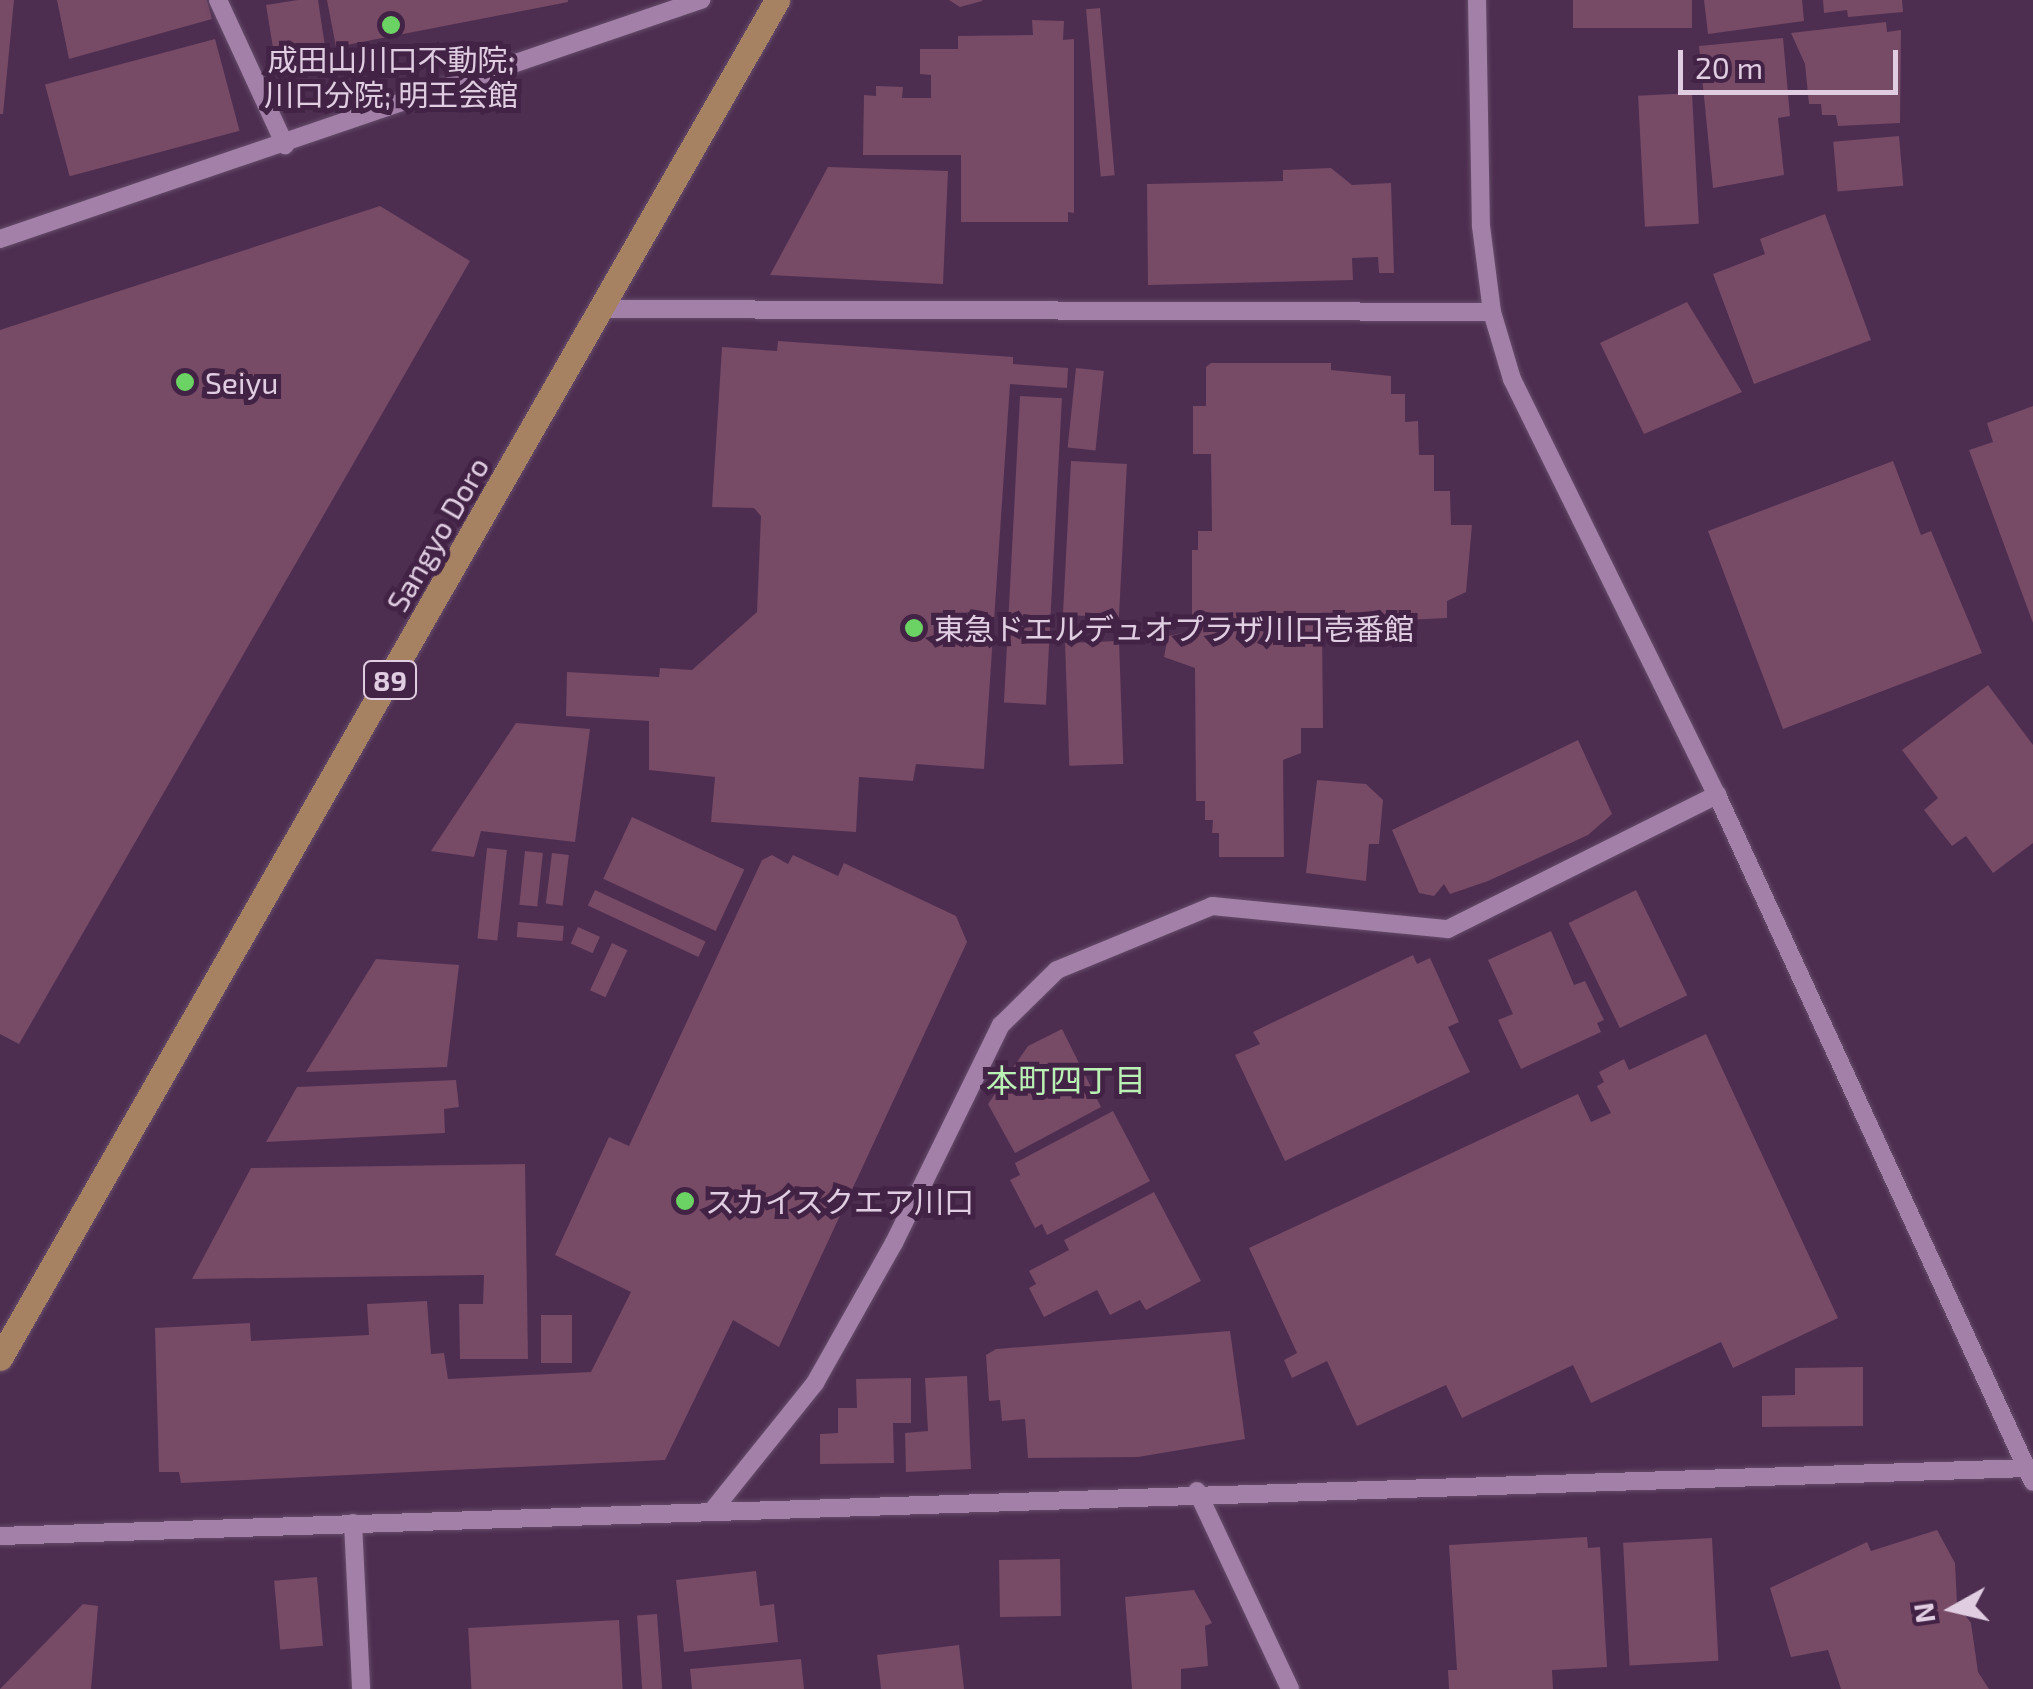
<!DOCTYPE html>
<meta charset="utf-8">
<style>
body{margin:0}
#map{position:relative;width:2033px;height:1689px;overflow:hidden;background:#4d2e51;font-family:"Exo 2","Noto Sans JP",sans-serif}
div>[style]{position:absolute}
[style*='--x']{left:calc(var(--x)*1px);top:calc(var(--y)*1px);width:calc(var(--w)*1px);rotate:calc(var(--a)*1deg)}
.building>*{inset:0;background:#774a66;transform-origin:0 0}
.roads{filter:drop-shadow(0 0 2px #664c6a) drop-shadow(0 0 2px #664c6a)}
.minor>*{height:18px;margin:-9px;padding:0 9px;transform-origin:9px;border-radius:9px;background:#a380a8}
.major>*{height:25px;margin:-12.5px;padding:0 12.5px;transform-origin:12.5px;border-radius:12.5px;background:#a78262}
.dots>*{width:28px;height:28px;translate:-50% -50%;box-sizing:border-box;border:5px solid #422346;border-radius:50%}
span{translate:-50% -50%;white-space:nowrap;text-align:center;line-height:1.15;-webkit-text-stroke:10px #422346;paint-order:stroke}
.shield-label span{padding:2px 8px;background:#422346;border:2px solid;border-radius:8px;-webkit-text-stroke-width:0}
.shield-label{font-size:28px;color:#e0cde2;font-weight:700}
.poi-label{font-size:30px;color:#e0cde2}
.left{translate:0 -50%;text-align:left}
.street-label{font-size:30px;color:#e0cde2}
.neighbourhood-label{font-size:32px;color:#baf1b4}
.north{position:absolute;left:1903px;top:1559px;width:100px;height:100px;-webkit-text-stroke:8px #422346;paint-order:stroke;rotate:262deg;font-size:28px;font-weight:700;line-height:40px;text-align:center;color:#e0cde2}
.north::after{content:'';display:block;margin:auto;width:35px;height:45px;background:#e0cde2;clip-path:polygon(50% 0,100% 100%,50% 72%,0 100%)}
.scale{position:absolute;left:1678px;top:50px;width:220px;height:45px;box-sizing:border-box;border:5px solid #e0cde2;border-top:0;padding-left:12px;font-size:30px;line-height:35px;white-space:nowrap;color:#e0cde2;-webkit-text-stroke:8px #422346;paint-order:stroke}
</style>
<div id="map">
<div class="building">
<i style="clip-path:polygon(0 0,14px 0,3px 114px,0 114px)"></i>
<i style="clip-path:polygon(57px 0,207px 0,212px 19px,69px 59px)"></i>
<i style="clip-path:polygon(298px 0,318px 0,329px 73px,288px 79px,286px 59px,275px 60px,266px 5px)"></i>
<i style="clip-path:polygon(327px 0,568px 0,568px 2px,336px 47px)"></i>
<i style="clip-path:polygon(949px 0,982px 0,982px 1px,960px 7px)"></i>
<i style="left:1573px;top:0;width:119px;height:28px"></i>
<i style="clip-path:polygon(1704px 0,1802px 0,1804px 21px,1708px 34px)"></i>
<i style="clip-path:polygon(1823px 0,1902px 0,1903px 12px,1848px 17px,1847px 10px,1824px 13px)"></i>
<i style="left:1100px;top:8px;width:168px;height:14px;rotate:85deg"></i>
<i style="clip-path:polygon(1032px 20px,1064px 21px,1063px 40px,1074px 39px,1074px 213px,1068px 212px,1068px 222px,961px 222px,961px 155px,863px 155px,864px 95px,876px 96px,876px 86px,903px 87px,902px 98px,931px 98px,931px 75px,920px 74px,920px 49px,958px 49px,958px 36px,1033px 35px)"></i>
<i style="clip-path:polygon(1886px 22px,1887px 32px,1901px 30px,1900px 123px,1838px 126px,1836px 115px,1822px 115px,1821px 104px,1809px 104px,1805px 64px,1791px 33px)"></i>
<i style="clip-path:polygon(1783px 38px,1790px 116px,1778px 118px,1784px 175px,1713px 188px,1699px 46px)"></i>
<i style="left:215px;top:39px;width:95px;height:176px;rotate:75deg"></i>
<i style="left:1692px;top:93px;width:131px;height:54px;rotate:87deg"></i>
<i style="left:1899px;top:136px;width:50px;height:66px;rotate:85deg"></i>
<i style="clip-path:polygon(828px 167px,948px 171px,943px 284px,770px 275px)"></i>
<i style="clip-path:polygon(1331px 168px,1352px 185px,1391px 183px,1394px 273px,1379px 273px,1378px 257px,1352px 258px,1353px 280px,1148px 285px,1147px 184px,1283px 181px,1283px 170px)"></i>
<i style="clip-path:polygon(380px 206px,470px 261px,19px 1044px,0 1034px,0 330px)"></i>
<i style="clip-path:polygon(1825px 214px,1871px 340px,1754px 384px,1713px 274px,1765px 254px,1760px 239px)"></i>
<i style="clip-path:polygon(1687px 302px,1742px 392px,1644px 434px,1600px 343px)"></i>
<i style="clip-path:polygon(778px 341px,1013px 357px,1013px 364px,1068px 368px,1067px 388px,1010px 384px,984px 769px,916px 764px,913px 781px,859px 777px,856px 832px,711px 822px,715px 777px,649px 770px,649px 721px,566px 716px,567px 672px,659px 677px,660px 668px,692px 670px,757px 612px,761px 516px,754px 508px,712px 507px,722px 347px,777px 351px)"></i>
<i style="clip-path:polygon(1211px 363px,1331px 363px,1331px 370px,1391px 376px,1391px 394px,1405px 394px,1405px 422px,1418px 421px,1419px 455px,1434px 455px,1434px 491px,1450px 491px,1451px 525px,1472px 525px,1466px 592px,1447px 601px,1447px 618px,1322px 624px,1323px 728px,1301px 728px,1301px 753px,1283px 760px,1284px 857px,1219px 857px,1219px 833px,1212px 833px,1213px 820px,1205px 820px,1205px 801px,1196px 801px,1195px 668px,1164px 657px,1168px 636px,1192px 631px,1192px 550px,1198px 550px,1198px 531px,1212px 531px,1211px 454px,1193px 454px,1193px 406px,1206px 406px,1206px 367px)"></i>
<i style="left:1076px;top:368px;width:28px;height:80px;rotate:6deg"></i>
<i style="left:1020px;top:396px;width:42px;height:307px;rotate:3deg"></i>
<i style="clip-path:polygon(2033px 406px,2033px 623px,1969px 450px,1993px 442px,1987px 423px)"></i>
<i style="left:1071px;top:461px;width:56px;height:154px;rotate:3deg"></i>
<i style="clip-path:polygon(1893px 461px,1921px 535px,1931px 531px,1982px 653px,1783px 729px,1708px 531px)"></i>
<i style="left:1119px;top:641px;width:123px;height:54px;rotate:88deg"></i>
<i style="clip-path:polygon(1988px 685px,2033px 745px,2033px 843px,1993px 873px,1966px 836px,1952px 846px,1924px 810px,1938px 798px,1902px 750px)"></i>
<i style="clip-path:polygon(516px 723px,590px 729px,575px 842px,481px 831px,474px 857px,431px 851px)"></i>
<i style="clip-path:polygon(1578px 740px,1612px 814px,1588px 835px,1488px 881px,1450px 894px,1444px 884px,1434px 896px,1419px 893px,1392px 830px)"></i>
<i style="clip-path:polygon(1317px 780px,1366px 784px,1383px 800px,1379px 844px,1369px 844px,1366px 881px,1306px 873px)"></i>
<i style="left:632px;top:817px;width:124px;height:68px;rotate:25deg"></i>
<i style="left:487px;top:848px;width:20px;height:91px;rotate:6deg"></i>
<i style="left:525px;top:851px;width:18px;height:54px;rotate:6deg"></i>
<i style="left:552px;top:853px;width:17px;height:51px;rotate:7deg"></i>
<i style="clip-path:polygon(772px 855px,788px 864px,793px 855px,838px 876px,844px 863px,956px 916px,967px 942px,779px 1347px,733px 1320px,665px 1460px,181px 1483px,179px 1472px,159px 1472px,155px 1328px,250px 1323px,251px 1341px,369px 1335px,367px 1304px,427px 1301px,431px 1354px,444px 1353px,448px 1379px,591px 1372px,631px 1292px,555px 1255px,609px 1137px,629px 1146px,762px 860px)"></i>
<i style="left:595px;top:890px;width:122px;height:17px;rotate:25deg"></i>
<i style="left:1636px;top:890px;width:117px;height:75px;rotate:64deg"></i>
<i style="left:518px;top:922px;width:46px;height:15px;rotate:5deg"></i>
<i style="left:578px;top:927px;width:24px;height:18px;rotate:24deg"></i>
<i style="clip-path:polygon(1551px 931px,1574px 985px,1585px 981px,1604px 1020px,1597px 1023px,1601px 1032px,1521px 1069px,1498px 1020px,1513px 1014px,1488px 960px)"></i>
<i style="left:612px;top:943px;width:17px;height:52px;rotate:25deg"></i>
<i style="clip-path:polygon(1413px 955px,1417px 964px,1430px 958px,1459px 1022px,1448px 1027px,1470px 1072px,1285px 1161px,1235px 1055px,1260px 1044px,1253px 1032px)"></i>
<i style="clip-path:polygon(376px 959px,459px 965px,447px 1067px,306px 1072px)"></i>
<i style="clip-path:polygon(1062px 1029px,1101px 1107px,1015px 1153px,988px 1104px,1028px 1046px)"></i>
<i style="clip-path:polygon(1706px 1034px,1838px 1318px,1733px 1368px,1721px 1342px,1591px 1403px,1573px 1365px,1462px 1418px,1446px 1385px,1357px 1426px,1327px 1361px,1292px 1378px,1284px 1360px,1297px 1353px,1249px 1248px,1578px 1094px,1591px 1122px,1611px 1113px,1597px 1086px,1604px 1082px,1599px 1072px,1624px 1059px,1629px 1070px)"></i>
<i style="clip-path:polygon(456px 1080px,459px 1107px,444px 1109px,445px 1133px,266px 1142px,297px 1087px)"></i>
<i style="clip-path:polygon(1113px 1111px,1150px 1181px,1047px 1235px,1042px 1224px,1035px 1228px,1010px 1180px,1020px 1175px,1015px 1163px)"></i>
<i style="clip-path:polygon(525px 1164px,528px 1359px,460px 1359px,459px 1304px,483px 1304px,484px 1275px,192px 1279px,251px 1168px)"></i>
<i style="clip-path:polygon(1154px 1192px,1201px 1281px,1146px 1310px,1140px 1300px,1110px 1315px,1097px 1290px,1044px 1317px,1029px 1288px,1036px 1284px,1029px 1271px,1069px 1250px,1064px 1240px)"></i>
<i style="left:541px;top:1315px;width:31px;height:48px"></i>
<i style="clip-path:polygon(1230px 1331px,1245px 1439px,1138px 1457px,1028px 1458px,1025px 1419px,1002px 1421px,1000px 1400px,989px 1401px,986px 1355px,996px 1349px)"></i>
<i style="clip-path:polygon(1863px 1367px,1863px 1426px,1762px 1427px,1762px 1396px,1795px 1395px,1795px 1368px)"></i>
<i style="clip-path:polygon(967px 1376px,971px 1469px,906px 1472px,905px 1433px,928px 1431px,925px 1378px)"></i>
<i style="clip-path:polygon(911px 1378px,911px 1423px,893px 1423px,894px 1463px,820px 1464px,820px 1434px,838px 1433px,838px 1408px,857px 1408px,856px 1379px)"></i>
<i style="clip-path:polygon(1937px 1530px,1955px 1563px,1957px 1604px,1971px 1623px,1978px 1672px,1989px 1689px,1841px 1689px,1828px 1650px,1791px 1657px,1770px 1588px,1867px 1542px,1871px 1551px)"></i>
<i style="clip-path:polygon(1587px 1537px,1588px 1548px,1600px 1547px,1607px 1667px,1552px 1670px,1553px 1689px,1449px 1689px,1448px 1670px,1457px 1670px,1449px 1545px)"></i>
<i style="left:1712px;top:1538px;width:123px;height:89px;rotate:87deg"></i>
<i style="left:1060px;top:1559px;width:57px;height:61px;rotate:89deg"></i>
<i style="clip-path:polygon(756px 1571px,760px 1606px,774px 1604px,778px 1642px,684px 1652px,676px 1580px)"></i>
<i style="left:317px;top:1577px;width:69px;height:43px;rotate:85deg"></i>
<i style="clip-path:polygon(1194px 1590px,1212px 1623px,1205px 1626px,1208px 1666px,1181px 1669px,1181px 1689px,1132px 1689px,1125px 1597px)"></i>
<i style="clip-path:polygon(83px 1604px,98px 1606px,91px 1689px,0 1689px)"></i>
<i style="left:657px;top:1614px;width:75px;height:20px;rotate:86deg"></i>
<i style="left:619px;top:1620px;width:69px;height:151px;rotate:87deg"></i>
<i style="clip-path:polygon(959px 1645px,964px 1689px,881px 1689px,877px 1655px)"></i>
<i style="clip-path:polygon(801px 1659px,804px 1689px,692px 1689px,690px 1669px)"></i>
</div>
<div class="roads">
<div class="minor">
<i style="--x:218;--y:0;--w:160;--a:65.2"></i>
<i style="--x:1477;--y:0;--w:226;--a:89"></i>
<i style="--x:1481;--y:226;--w:87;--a:82.7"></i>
<i style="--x:1492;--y:312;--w:70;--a:73.4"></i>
<i style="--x:1512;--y:379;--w:464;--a:63.8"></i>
<i style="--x:1717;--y:795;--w:756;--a:65.3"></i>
<i style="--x:0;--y:239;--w:741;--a:-18.83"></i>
<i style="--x:603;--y:309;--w:889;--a:0.19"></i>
<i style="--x:1197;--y:1491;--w:219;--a:64.8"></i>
<i style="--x:713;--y:1510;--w:163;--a:-51.2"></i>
<i style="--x:815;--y:1383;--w:161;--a:-60.6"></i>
<i style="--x:894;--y:1243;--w:243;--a:-63.9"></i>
<i style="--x:1001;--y:1025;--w:78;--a:-44.5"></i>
<i style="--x:1057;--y:970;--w:168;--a:-22.4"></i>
<i style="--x:1212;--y:906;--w:237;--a:5.6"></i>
<i style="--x:1448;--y:929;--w:301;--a:-26.5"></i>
<i style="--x:353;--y:1523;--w:166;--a:87.2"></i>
<i style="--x:0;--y:1536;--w:2034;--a:-1.92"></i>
</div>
<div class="major">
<i style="--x:0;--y:1358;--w:1565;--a:-60.22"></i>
</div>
</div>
<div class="dots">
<i style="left:391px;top:25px;background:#6bd363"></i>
<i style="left:185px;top:382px;background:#6bd363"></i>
<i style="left:914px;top:628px;background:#6bd363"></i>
<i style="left:685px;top:1201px;background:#6bd363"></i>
</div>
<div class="shield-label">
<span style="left:390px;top:680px">89</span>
</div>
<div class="poi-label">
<span style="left:391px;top:76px">成田山川口不動院;<br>川口分院; 明王会館</span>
<span class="left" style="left:205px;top:382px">Seiyu</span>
<span class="left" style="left:934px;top:628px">東急ドエルデュオプラザ川口壱番館</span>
<span class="left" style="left:705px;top:1201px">スカイスクエア川口</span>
</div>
<div class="street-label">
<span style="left:437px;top:534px;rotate:-60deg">Sangyo Doro</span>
</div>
<div class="neighbourhood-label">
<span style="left:1066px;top:1079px">本町四丁目</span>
</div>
<div class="north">N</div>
<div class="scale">20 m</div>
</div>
